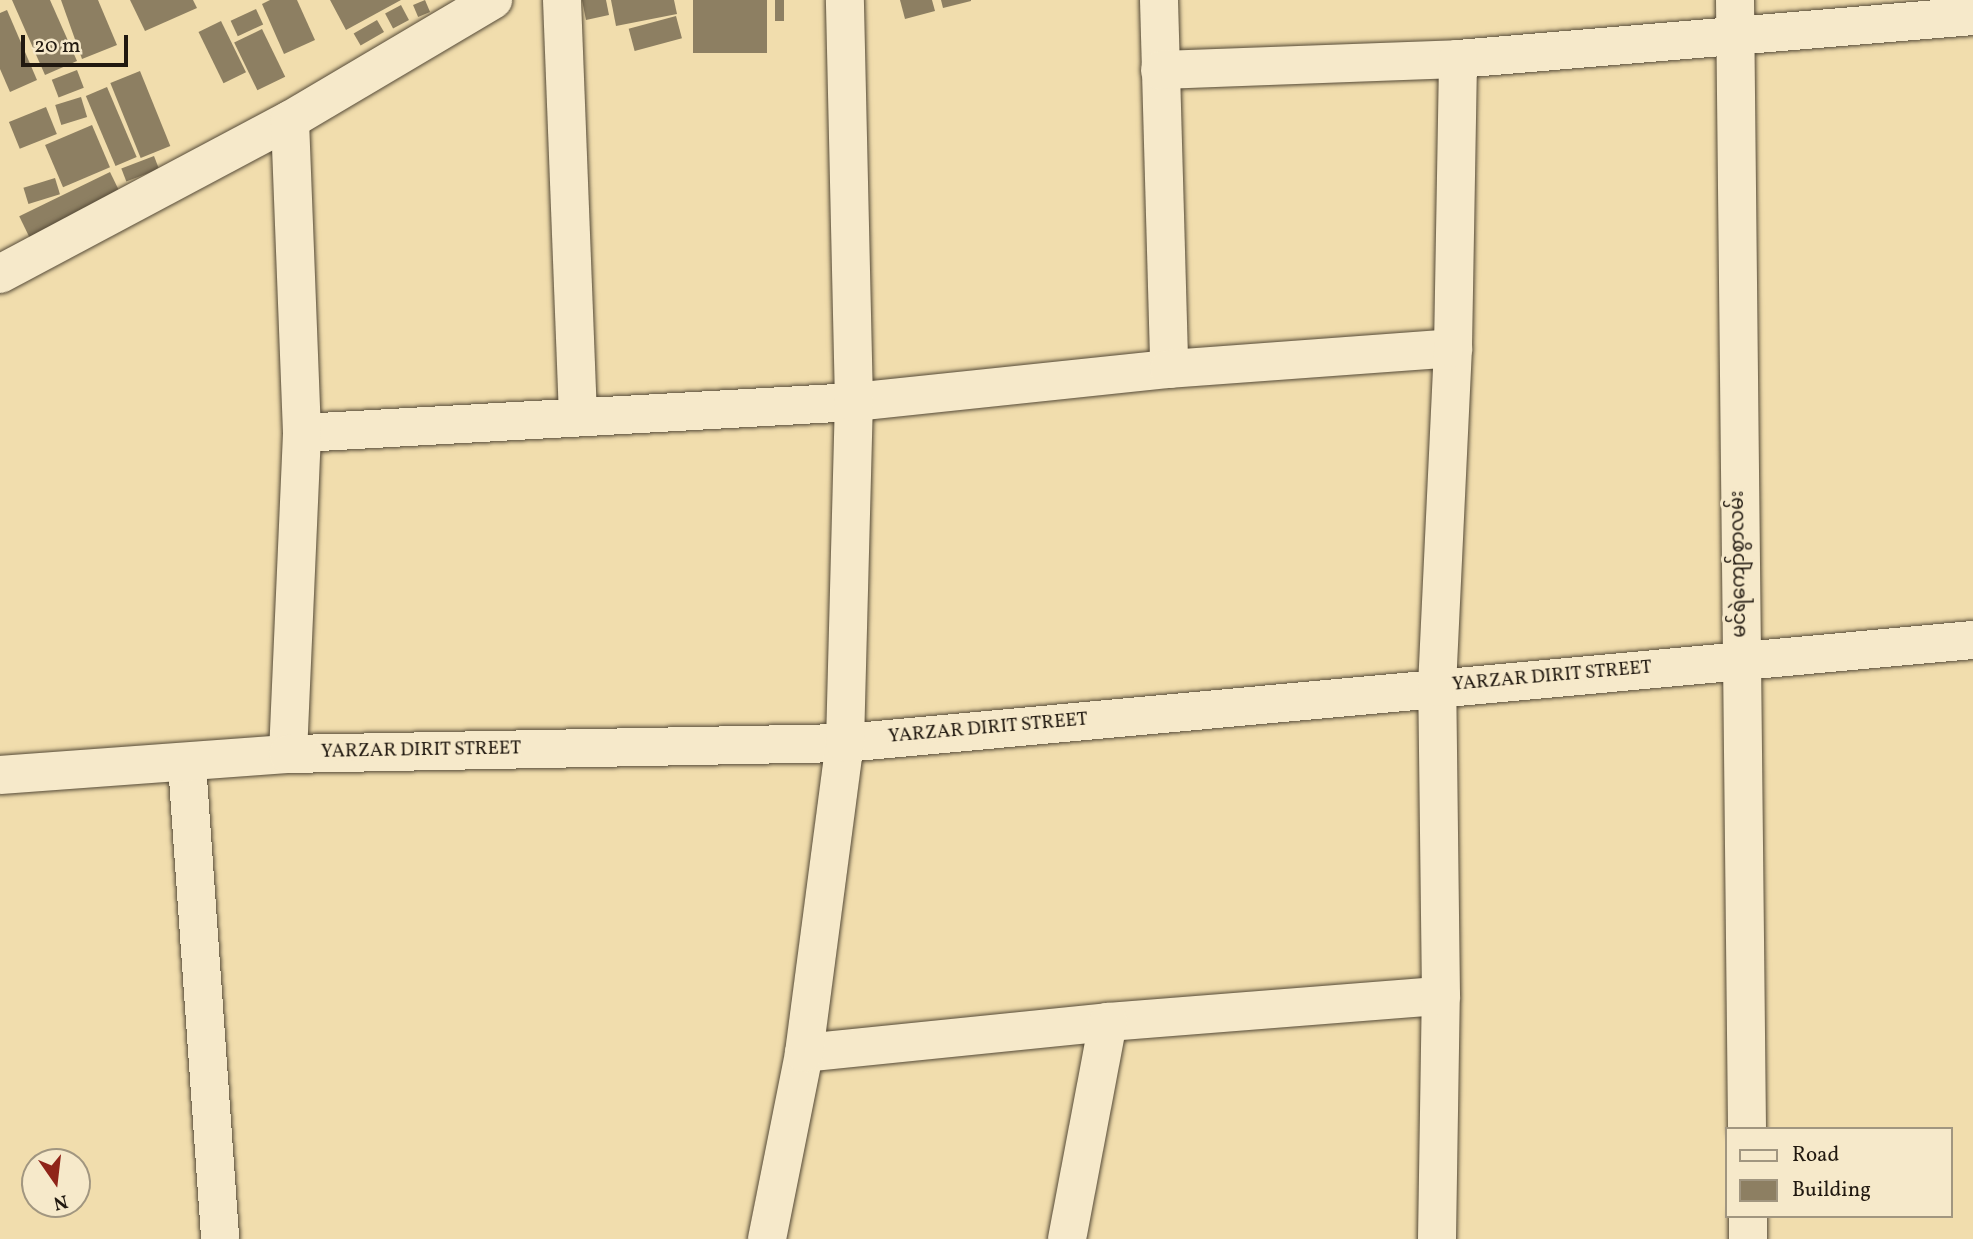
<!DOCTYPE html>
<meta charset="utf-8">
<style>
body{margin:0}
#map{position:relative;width:1973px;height:1239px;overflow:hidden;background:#f1ddad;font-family:Vollkorn,"Noto Sans Myanmar",serif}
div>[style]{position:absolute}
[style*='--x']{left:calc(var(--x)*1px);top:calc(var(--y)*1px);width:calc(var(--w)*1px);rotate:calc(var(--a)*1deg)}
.building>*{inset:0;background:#8d7f62;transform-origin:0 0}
.roads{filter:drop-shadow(0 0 2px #554a37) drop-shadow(0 0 2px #554a37)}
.minor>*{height:38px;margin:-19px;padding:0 19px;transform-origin:19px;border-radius:19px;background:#f6e9ca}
span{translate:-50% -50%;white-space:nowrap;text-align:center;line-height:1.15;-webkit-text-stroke:6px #f6e9ca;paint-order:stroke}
.street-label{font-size:19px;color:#211910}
.legend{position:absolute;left:1725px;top:1127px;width:228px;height:91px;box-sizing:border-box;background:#f6e9ca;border:2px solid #a19680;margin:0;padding:9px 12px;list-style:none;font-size:21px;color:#211910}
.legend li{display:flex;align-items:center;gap:14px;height:35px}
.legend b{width:35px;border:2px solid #a19680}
.north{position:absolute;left:21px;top:1148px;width:70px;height:70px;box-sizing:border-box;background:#f6e9ca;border:2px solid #a19680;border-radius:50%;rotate:166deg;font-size:19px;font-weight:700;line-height:28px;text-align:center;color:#211910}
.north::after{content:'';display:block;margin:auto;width:24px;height:32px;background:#8f2418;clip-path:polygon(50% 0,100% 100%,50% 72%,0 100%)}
.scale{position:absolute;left:21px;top:35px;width:107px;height:32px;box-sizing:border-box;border:4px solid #211910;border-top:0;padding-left:9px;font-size:21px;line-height:24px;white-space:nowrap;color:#211910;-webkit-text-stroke:5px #f6e9ca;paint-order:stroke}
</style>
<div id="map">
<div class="building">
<i style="clip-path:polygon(12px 0,50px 0,77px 61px,45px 75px)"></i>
<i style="clip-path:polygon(61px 0,98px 0,117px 45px,82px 59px)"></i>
<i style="clip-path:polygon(130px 0,193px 0,197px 8px,145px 31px)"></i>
<i style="clip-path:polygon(270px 0,297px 0,315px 40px,284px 54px,262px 4px)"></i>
<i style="clip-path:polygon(330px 0,401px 0,346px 30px)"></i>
<i style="left:425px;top:0;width:13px;height:13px;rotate:67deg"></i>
<i style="clip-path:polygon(582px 0,606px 0,609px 15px,586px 20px)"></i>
<i style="clip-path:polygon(611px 0,674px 0,677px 14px,616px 26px)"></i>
<i style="left:693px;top:0;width:74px;height:53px"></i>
<i style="left:775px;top:0;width:9px;height:21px"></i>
<i style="clip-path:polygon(900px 0,932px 0,935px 11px,905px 19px)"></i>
<i style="clip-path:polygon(941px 0,971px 0,971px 1px,943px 8px)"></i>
<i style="left:401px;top:5px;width:17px;height:18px;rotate:62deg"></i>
<i style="left:256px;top:9px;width:17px;height:28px;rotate:65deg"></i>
<i style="clip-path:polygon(7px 10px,37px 80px,10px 92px,0 69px,0 13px)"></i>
<i style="left:676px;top:16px;width:23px;height:49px;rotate:75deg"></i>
<i style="left:377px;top:20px;width:14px;height:27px;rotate:60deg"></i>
<i style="left:221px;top:21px;width:57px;height:25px;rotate:64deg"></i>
<i style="left:262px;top:29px;width:53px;height:31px;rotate:64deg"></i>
<i style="left:77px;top:70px;width:19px;height:27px;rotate:69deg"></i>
<i style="left:140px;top:71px;width:81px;height:32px;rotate:68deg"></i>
<i style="left:107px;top:87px;width:76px;height:23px;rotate:67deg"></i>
<i style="left:81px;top:97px;width:21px;height:27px;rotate:73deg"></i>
<i style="left:46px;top:107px;width:29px;height:40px;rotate:68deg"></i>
<i style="left:92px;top:125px;width:46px;height:51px;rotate:67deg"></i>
<i style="left:154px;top:156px;width:14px;height:35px;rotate:69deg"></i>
<i style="left:110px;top:172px;width:30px;height:101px;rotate:64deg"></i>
<i style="left:55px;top:178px;width:17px;height:33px;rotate:73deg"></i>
</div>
<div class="roads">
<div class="minor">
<i style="--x:562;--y:0;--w:414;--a:87.8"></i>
<i style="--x:1159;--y:0;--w:369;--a:88.4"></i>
<i style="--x:1735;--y:0;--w:1129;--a:89.39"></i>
<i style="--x:1160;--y:70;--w:298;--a:-2.1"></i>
<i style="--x:1458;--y:59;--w:517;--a:-4.77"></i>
<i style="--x:0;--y:274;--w:328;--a:-28"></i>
<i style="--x:290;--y:120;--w:236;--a:-30.6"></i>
<i style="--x:302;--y:433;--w:553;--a:-3.21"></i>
<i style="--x:854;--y:402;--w:317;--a:-6"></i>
<i style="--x:1169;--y:369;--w:285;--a:-4.2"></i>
<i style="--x:288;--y:754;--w:321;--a:-87.5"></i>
<i style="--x:302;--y:433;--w:313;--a:-92.2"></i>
<i style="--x:187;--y:764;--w:476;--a:86"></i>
<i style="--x:0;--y:775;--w:289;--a:-4.2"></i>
<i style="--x:288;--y:754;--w:557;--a:-1.13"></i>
<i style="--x:845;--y:743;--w:1133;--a:-5.22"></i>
<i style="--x:804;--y:1053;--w:306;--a:-5.8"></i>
<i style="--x:1108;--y:1022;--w:334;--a:-4.5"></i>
<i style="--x:1748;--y:1216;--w:23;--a:90"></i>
<i style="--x:767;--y:1239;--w:190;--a:-78.7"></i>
<i style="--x:804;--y:1053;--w:313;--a:-82.5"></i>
<i style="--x:845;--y:743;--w:341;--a:-88.5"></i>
<i style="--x:854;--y:402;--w:402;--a:-91.3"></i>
<i style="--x:1067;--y:1239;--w:221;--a:-79.3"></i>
<i style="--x:1437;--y:1239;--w:243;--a:-89.1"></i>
<i style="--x:1441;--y:996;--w:309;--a:-90.7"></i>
<i style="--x:1437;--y:687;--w:339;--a:-87.3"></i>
<i style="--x:1453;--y:348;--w:289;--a:-89"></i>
</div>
</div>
<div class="street-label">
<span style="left:1740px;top:564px;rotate:-91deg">မင်ရဲကျော်စွာလမ်း</span>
<span style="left:1552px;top:677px;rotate:-5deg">YARZAR DIRIT STREET</span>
<span style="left:988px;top:729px;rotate:-5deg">YARZAR DIRIT STREET</span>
<span style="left:421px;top:751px;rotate:-1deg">YARZAR DIRIT STREET</span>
</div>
<ul class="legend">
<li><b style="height:9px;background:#f6e9ca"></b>Road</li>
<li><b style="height:19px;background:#8d7f62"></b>Building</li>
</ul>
<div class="north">N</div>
<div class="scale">20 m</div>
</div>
